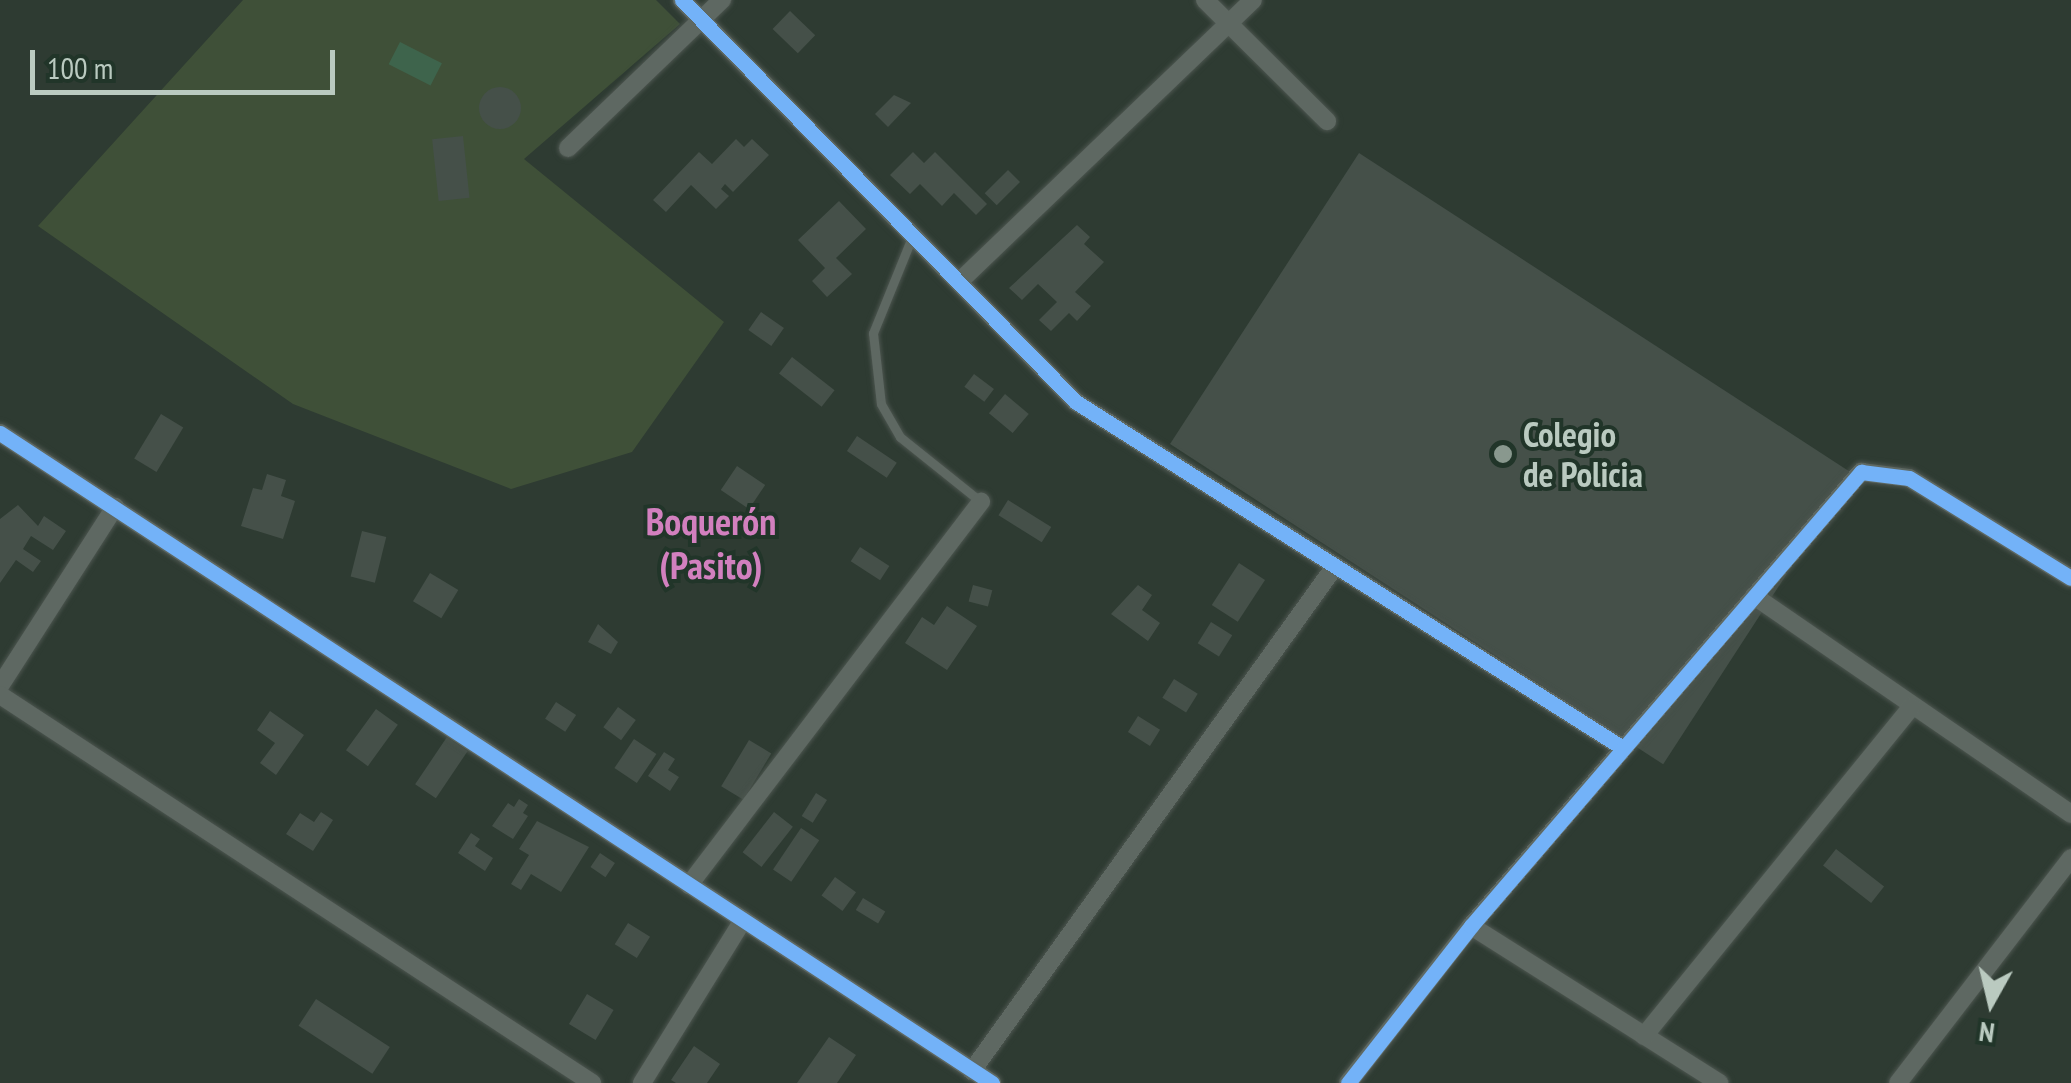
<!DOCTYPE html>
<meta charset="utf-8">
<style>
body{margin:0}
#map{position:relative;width:2071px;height:1083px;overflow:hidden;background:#2e3b32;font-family:"PT Sans Narrow",sans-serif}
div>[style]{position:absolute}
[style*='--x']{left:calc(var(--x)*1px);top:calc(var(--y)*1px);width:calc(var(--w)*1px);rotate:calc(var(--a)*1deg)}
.green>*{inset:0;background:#3f5038}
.water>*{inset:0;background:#3e644c;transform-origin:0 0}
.building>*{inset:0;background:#455049;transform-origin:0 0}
.round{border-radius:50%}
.roads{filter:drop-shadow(0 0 2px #4c554f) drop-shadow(0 0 2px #4c554f)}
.lane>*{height:9px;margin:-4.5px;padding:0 4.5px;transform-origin:4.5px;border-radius:4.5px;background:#5e6862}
.street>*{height:18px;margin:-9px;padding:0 9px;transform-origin:9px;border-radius:9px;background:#5e6862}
.cycleway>*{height:15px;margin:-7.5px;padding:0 7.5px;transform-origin:7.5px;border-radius:7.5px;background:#73b2f8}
.dots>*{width:28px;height:28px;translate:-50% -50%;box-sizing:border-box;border:5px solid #213529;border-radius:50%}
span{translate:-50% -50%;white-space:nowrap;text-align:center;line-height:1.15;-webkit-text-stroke:8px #213529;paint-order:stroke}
.poi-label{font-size:35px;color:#bacac0;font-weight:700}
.left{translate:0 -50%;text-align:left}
.neighbourhood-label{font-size:38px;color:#d280bf;font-weight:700}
.north{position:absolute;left:1941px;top:953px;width:100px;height:100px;-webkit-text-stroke:8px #213529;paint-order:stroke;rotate:188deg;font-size:28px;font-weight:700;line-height:40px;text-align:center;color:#bacac0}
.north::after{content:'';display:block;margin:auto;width:35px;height:45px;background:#bacac0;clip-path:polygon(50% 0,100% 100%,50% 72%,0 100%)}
.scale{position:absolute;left:30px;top:50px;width:305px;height:45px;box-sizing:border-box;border:5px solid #bacac0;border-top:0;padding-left:12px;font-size:30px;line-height:35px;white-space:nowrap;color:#bacac0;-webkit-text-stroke:8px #213529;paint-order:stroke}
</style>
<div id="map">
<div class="green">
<i style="clip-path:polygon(243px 0,656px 0,680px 24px,524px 159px,724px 322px,632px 452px,511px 489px,293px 404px,38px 226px)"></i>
</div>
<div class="water">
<i style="left:400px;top:42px;width:47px;height:25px;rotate:27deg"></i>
</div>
<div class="building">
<i style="left:790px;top:11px;width:35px;height:25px;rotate:44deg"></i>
<i class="round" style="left:479px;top:87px;width:42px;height:42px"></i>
<i style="clip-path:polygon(894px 95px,911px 103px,888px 127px,875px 114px)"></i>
<i style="left:463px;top:136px;width:62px;height:31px;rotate:84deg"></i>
<i style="clip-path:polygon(736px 139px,744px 147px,752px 139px,769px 155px,733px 192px,725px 184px,721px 189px,729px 196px,716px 209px,691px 185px,666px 212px,653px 200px,699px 152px,712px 164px)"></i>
<i style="clip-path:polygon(913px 152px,924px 163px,935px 152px,987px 204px,976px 215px,954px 193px,942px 206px,920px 184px,910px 194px,890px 175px)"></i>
<i style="left:1359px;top:153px;width:588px;height:347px;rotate:33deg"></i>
<i style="left:1008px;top:170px;width:17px;height:33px;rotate:45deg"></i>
<i style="clip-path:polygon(839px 201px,866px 229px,836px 258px,852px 274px,827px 297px,812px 281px,825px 268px,798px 240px)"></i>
<i style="clip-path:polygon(1077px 225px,1090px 237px,1084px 244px,1104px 262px,1075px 292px,1091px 306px,1077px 321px,1069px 313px,1051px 331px,1039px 320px,1057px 302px,1038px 284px,1022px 300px,1009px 288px)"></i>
<i style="left:761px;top:312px;width:28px;height:22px;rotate:35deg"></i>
<i style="left:792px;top:357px;width:54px;height:21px;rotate:38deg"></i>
<i style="left:974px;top:374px;width:25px;height:16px;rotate:37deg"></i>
<i style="left:1005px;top:394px;width:31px;height:25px;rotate:40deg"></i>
<i style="left:161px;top:414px;width:26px;height:52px;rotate:31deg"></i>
<i style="left:857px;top:436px;width:48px;height:18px;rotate:34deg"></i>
<i style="left:737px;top:466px;width:34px;height:29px;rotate:34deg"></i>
<i style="clip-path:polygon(267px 474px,286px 480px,281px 496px,295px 501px,283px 539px,241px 526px,253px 488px,262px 490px)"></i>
<i style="left:1008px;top:500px;width:51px;height:18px;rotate:32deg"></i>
<i style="clip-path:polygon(18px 505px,38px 526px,44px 516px,66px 531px,53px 550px,31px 536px,23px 549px,41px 561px,33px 572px,16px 560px,0 583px,0 519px)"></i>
<i style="left:362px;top:531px;width:25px;height:47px;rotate:14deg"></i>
<i style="left:860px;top:547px;width:35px;height:17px;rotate:33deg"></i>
<i style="left:1239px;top:563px;width:31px;height:50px;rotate:33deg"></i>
<i style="left:430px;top:573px;width:33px;height:33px;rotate:31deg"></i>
<i style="left:973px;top:585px;width:20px;height:17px;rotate:15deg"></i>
<i style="clip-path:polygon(1138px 585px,1152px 595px,1142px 610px,1160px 623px,1148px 641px,1111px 614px)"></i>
<i style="clip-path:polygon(947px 606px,977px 626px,947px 670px,905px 643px,922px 617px,934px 625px)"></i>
<i style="left:1211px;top:622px;width:25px;height:25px;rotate:32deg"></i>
<i style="clip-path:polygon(598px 624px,618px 642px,611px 654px,588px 642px)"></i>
<i style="left:1174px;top:679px;width:28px;height:22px;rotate:32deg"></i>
<i style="left:556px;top:702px;width:24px;height:20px;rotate:33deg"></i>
<i style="left:618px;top:707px;width:22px;height:25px;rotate:36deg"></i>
<i style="left:376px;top:709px;width:27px;height:51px;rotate:36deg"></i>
<i style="clip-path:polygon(270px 711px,304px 735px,276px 775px,260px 763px,275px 743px,257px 730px)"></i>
<i style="left:1138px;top:716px;width:26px;height:19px;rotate:32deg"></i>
<i style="left:447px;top:737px;width:25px;height:57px;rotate:34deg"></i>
<i style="left:634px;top:739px;width:27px;height:35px;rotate:34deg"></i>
<i style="left:749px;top:740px;width:26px;height:54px;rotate:31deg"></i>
<i style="clip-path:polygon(664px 752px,675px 759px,668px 770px,679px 777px,670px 791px,648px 776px)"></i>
<i style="left:816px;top:793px;width:13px;height:27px;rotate:32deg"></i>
<i style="clip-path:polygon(519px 799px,528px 805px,523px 813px,528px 816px,513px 839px,492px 826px,508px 803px,514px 807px)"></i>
<i style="clip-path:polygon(321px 812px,333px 820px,313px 851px,286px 834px,300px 813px,314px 822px)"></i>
<i style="left:774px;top:812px;width:24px;height:51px;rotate:38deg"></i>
<i style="clip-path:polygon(537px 821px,589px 847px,561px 892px,531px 874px,521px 890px,511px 884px,529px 855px,519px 849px)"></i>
<i style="left:801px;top:828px;width:22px;height:50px;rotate:34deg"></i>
<i style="clip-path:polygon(471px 833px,480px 839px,475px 846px,493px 858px,485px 871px,458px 853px)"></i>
<i style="left:1836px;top:849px;width:61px;height:21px;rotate:38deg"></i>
<i style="left:600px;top:853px;width:18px;height:17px;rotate:34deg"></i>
<i style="left:835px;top:877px;width:26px;height:23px;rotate:36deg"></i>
<i style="left:863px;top:898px;width:26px;height:14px;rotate:31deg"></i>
<i style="left:628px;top:923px;width:26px;height:25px;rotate:32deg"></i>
<i style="left:587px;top:994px;width:31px;height:35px;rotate:31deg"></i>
<i style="left:316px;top:999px;width:88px;height:32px;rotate:33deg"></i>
<i style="clip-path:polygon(829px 1037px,856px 1055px,837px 1083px,797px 1083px)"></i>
<i style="clip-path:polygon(694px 1046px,720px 1064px,707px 1083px,676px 1083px,671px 1080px)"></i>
</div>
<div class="roads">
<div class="lane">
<i style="--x:912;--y:237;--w:104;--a:112.1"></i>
<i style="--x:873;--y:333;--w:71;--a:83.6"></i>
<i style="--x:881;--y:404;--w:38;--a:60"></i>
<i style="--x:900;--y:437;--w:104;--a:38.7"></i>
</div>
<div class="street">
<i style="--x:682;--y:0;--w:563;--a:45.58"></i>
<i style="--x:1076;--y:402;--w:647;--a:32.32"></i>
<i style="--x:1205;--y:0;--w:172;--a:44.8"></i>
<i style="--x:568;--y:148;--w:214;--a:-43.9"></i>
<i style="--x:959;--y:282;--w:407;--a:-43.8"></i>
<i style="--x:0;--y:433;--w:1186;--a:33.23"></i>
<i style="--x:1754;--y:596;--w:385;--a:34.5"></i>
<i style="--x:0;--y:686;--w:213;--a:-57.3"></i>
<i style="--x:0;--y:695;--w:708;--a:33.24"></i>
<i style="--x:689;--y:885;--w:482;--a:-52.7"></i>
<i style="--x:1471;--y:926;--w:294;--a:32.3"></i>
<i style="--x:1644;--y:1036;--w:424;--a:-50.9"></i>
<i style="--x:972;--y:1071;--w:618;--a:-54.28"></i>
<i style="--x:642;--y:1083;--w:192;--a:-58.2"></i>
<i style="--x:1348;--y:1083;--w:199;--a:-51.9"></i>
<i style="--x:1471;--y:926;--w:599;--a:-49.34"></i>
<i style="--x:1861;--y:472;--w:48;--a:7.1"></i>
<i style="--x:1909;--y:478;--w:190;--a:31.7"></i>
<i style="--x:1898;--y:1083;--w:284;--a:-52.4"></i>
</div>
</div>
<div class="cycleway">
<i style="--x:682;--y:0;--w:563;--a:45.58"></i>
<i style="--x:1076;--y:402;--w:647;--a:32.32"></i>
<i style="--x:0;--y:433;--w:1186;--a:33.23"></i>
<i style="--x:1348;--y:1083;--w:199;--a:-51.9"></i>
<i style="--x:1471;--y:926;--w:599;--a:-49.34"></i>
<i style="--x:1861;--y:472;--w:48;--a:7.1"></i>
<i style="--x:1909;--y:478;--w:190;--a:31.7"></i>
</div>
<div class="dots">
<i style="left:1503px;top:454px;background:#89988e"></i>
</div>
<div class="poi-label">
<span class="left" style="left:1523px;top:454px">Colegio<br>de Policia</span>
</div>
<div class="neighbourhood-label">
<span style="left:711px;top:543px">Boquerón<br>(Pasito)</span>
</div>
<div class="north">N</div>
<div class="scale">100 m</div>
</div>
